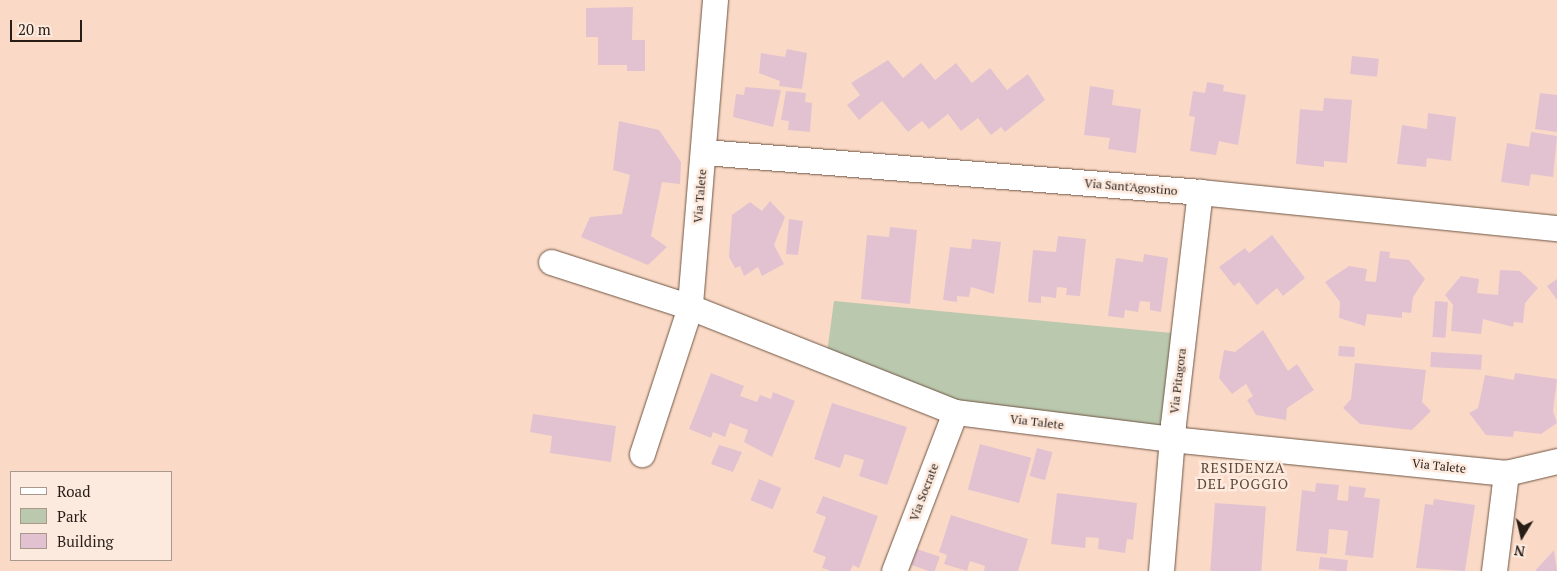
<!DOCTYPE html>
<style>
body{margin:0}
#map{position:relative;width:1557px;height:571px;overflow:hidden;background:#fadac6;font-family:"PT Serif",serif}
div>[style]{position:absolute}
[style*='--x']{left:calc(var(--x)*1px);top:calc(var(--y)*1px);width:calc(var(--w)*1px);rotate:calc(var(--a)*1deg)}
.green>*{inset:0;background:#bac8ae}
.building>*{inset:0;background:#e2c2d1;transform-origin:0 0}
.roads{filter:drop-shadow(0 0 1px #705544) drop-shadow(0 0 1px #705544)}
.minor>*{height:25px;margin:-12.5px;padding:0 12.5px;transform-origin:12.5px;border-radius:12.5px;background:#fff}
span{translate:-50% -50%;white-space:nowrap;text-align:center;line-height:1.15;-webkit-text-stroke:5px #fdeade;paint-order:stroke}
.street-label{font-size:12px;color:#281d16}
.neighbourhood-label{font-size:14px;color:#604635;letter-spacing:1px}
.legend{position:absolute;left:10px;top:471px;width:162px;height:90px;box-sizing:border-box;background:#fdeade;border:1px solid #a8988e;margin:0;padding:6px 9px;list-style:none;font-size:15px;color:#281d16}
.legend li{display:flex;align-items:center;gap:10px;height:25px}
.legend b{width:25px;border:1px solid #a8988e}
.north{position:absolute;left:1497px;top:511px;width:50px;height:50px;-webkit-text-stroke:4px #fdeade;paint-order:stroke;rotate:189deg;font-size:14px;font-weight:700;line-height:20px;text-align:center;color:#281d16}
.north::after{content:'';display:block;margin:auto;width:18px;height:22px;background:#281d16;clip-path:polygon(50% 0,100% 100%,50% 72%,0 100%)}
.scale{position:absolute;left:10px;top:20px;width:72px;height:22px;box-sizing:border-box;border:2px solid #281d16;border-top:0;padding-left:6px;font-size:15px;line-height:18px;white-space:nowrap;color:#281d16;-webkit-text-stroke:4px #fdeade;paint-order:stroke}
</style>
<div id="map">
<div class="green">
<i style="clip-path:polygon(834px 301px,1172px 333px,1165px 432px,948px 402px,827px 353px)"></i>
</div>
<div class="building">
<i style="clip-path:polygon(633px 7px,632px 40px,645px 40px,645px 71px,627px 71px,627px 65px,598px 65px,598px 37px,586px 37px,586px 8px)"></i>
<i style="clip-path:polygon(787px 49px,807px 53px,802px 89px,779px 86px,780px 81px,759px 73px,761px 53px,785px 57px)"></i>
<i style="left:1352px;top:56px;width:27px;height:18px;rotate:6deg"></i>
<i style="clip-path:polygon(888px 60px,903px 78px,921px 63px,935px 80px,956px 63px,972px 83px,990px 68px,1007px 90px,1028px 74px,1045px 100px,1005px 132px,1001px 127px,991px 135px,978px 118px,961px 131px,948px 114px,929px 129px,922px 121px,908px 132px,882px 101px,859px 120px,847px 105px,860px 95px,851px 83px)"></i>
<i style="clip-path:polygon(1207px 82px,1224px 85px,1223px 91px,1246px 95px,1238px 145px,1219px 141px,1216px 155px,1190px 151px,1195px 117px,1189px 116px,1193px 91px,1205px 93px)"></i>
<i style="clip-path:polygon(1090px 86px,1114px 90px,1112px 105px,1141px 109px,1136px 153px,1108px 149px,1110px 138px,1084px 135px)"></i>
<i style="clip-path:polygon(745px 87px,781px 90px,773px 127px,733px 117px,736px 94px,744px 95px)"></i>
<i style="clip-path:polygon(786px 91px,806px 93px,805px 102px,812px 103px,810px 132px,788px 130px,789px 121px,781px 120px)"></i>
<i style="clip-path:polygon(1540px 93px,1557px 95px,1557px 132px,1535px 129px)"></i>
<i style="clip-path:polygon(1324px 98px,1352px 100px,1347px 163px,1324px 161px,1324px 167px,1296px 164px,1300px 109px,1323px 111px)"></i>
<i style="clip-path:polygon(1428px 113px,1456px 117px,1451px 161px,1427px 158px,1426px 167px,1397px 164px,1402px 125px,1427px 129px)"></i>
<i style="clip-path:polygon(619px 121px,659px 130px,681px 162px,680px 184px,662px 182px,651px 236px,667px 247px,648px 265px,581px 237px,590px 217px,622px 214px,630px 175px,613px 170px)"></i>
<i style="clip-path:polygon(1531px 132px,1557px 136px,1553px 177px,1531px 174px,1529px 186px,1501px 182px,1507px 143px,1529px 147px)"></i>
<i style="clip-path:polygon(770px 201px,785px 217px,774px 245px,784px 264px,762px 276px,758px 267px,744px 276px,740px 266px,735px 268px,729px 257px,732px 215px,750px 202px,762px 211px)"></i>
<i style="clip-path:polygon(789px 219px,803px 221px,798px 255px,786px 254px)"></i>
<i style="clip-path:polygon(890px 227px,917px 230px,910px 304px,861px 299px,867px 235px,889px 237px)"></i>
<i style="clip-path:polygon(1272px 235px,1305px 278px,1283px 296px,1277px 288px,1257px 305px,1239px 282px,1234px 286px,1219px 267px,1245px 248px,1249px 253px)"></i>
<i style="clip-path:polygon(1058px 236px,1086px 239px,1080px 296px,1066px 295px,1067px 288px,1057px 287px,1056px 298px,1041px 296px,1041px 303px,1028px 302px,1033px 250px,1056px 252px)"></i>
<i style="clip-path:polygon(972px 239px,1001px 242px,994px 294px,971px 287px,969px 297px,957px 296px,957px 302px,943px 300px,950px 247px,971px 249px)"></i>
<i style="clip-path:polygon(1380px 251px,1390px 252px,1389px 258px,1409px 260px,1425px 279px,1413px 297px,1411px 313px,1402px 312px,1402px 318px,1367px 314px,1365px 326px,1339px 318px,1340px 302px,1325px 282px,1349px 266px,1367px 269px,1365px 281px,1376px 282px)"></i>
<i style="clip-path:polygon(1144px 254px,1168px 258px,1161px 312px,1150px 310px,1150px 302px,1140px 301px,1138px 312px,1125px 310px,1124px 318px,1108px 316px,1116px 258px,1143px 262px)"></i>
<i style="clip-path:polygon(1500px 270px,1520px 271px,1538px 288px,1525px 303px,1523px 323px,1514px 322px,1513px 327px,1483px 319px,1481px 334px,1451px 331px,1453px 305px,1445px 295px,1461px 276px,1479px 279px,1477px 293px,1498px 295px)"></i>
<i style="clip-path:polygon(1557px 279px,1557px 300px,1547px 286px)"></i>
<i style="left:1435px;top:301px;width:13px;height:36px;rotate:4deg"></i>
<i style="clip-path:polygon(1263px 330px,1288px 371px,1297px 364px,1314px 390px,1287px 408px,1286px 420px,1256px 415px,1247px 400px,1253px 396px,1246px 384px,1232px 394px,1219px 378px,1224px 350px,1235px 352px)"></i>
<i style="left:1339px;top:346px;width:16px;height:10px;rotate:4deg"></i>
<i style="left:1431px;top:352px;width:51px;height:15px;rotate:3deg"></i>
<i style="clip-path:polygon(1355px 363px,1426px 370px,1422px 402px,1431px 411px,1412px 430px,1360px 424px,1343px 408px,1351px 399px)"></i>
<i style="clip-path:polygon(711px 373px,744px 386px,740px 396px,757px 402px,760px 395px,771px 399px,773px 392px,795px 401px,772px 457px,744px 442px,748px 430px,730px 423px,725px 437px,713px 432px,711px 438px,689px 429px)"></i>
<i style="clip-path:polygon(1515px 373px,1557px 379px,1553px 411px,1557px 423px,1541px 434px,1514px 431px,1513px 437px,1486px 435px,1469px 413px,1478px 408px,1485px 375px,1514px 380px)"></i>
<i style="clip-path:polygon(832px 403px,907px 427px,887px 485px,859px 476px,864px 460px,845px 454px,840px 468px,814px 459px)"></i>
<i style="clip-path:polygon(533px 414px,616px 426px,611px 462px,550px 453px,552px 436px,530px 432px)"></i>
<i style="left:980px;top:444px;width:53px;height:47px;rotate:15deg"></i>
<i style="clip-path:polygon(719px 445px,742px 452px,733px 472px,711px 464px)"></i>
<i style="left:1037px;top:448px;width:16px;height:29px;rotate:15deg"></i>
<i style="left:759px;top:479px;width:24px;height:23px;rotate:22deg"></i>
<i style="clip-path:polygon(1316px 483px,1339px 485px,1337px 500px,1348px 501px,1349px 486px,1366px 488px,1364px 497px,1380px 499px,1373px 558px,1345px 555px,1348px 531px,1329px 529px,1327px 554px,1296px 551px,1302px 490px,1315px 492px)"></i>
<i style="clip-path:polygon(1057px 493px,1137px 503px,1133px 540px,1127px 539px,1125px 553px,1098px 549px,1099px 538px,1086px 537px,1085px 548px,1051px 544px)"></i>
<i style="clip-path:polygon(823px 496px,878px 516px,859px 568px,853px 565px,850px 571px,831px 571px,822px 568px,826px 557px,813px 552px,826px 517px,816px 513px)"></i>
<i style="clip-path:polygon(1434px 499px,1475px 505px,1465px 571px,1416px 568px,1425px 504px,1433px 505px)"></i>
<i style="left:1215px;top:503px;width:51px;height:68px;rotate:4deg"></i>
<i style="clip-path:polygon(951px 515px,1028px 539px,1018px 571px,984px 571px,985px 566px,970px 561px,967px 571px,944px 564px,947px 555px,939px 552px)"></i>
<i style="left:917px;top:549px;width:24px;height:17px;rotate:19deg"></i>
<i style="clip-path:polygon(1554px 550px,1557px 571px,1535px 571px)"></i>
<i style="left:1320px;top:557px;width:28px;height:12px;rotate:6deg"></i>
</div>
<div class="roads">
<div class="minor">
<i style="--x:715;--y:0;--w:308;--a:94.7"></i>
<i style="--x:690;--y:307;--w:285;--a:21.6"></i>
<i style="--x:955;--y:412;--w:218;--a:7.1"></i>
<i style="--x:1171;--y:439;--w:337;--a:5.8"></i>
<i style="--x:1506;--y:473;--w:52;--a:-13.2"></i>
<i style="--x:704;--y:152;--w:498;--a:4.6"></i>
<i style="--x:1200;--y:192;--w:359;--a:5.8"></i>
<i style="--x:551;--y:262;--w:146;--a:17.9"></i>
<i style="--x:690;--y:307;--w:155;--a:108.1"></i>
<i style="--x:894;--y:571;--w:170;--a:-69"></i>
<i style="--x:1161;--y:571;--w:147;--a:-85.3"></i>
<i style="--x:1173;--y:424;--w:234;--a:-83.4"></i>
<i style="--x:1494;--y:571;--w:99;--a:-83"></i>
</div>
</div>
<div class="street-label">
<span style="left:1131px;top:187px;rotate:5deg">Via Sant'Agostino</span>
<span style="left:700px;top:196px;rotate:-85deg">Via Talete</span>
<span style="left:1178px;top:381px;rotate:-83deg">Via Pitagora</span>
<span style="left:1037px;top:422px;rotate:7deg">Via Talete</span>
<span style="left:1439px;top:466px;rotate:6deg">Via Talete</span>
<span style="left:924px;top:492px;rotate:-69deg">Via Socrate</span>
</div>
<div class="neighbourhood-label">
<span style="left:1243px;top:476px">RESIDENZA<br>DEL POGGIO</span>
</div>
<ul class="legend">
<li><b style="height:6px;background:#fff"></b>Road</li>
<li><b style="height:14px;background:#bac8ae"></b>Park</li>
<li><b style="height:14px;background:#e2c2d1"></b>Building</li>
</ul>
<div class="north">N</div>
<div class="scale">20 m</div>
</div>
